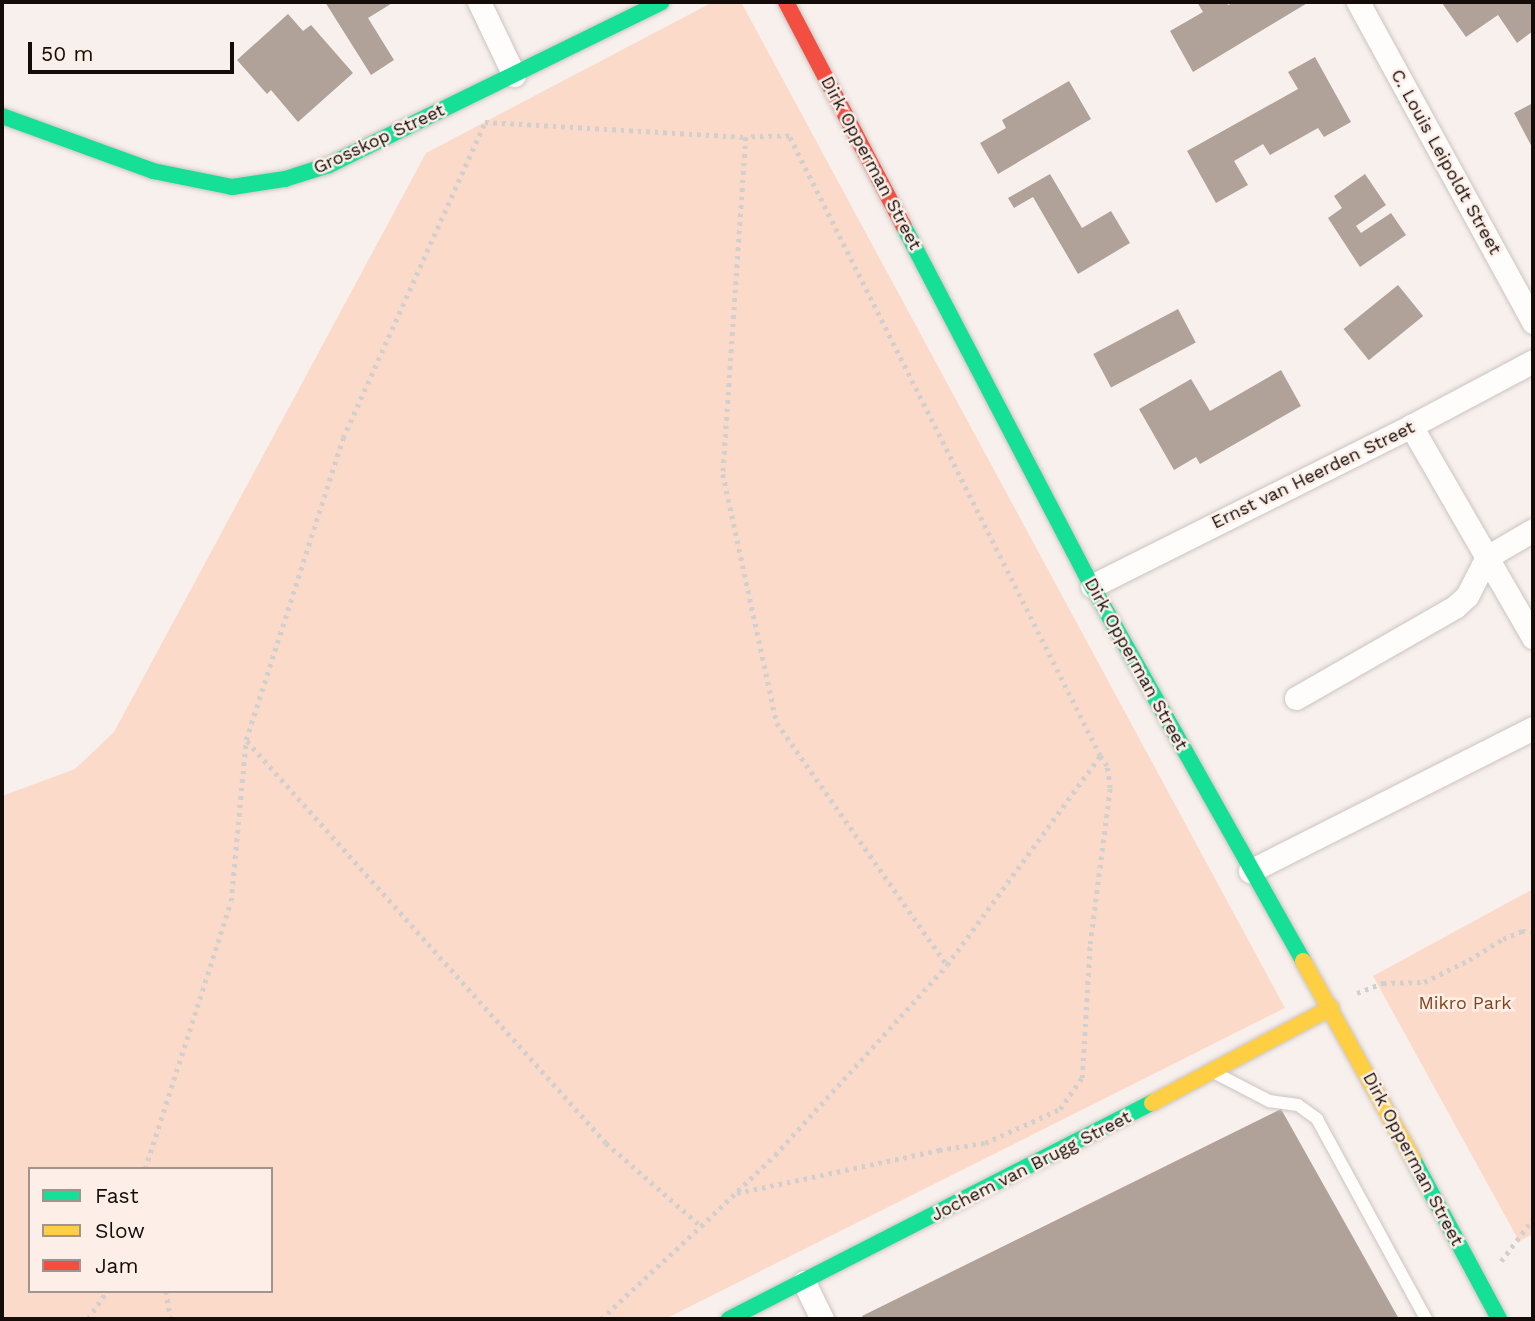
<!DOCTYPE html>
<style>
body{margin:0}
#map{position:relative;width:1535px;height:1321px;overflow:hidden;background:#f8f0ed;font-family:"Work Sans",sans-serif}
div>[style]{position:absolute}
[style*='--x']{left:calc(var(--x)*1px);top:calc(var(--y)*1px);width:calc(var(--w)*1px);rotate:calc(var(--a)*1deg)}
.green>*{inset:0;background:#fbdac9}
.building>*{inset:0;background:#b0a199;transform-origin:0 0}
.path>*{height:4.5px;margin-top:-2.25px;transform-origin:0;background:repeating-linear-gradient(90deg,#d2d0ce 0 3.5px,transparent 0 8.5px)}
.roads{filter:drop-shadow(0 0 2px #cbc4c0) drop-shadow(0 0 2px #cbc4c0)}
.lane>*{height:12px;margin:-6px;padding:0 6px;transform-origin:6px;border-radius:6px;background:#fefdfc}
.street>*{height:23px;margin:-11.5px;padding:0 11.5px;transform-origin:11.5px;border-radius:11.5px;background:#fefdfc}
.fast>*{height:16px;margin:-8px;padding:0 8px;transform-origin:8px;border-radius:8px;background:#16e098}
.slow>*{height:16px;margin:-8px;padding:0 8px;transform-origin:8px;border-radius:8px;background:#ffcf43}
.jam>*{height:16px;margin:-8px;padding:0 8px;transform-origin:8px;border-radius:8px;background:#f24e42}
span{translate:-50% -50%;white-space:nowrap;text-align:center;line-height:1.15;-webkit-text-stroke:5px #fdefe8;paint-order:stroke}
.street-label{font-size:18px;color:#130c08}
.park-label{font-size:18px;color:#81441a}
.frame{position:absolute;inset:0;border:4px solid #130c08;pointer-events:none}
.legend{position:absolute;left:28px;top:1167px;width:245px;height:126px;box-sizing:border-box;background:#fdefe8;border:2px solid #9f948e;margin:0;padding:9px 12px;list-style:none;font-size:21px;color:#130c08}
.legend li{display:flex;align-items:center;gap:14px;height:35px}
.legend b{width:35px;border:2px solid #9f948e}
.scale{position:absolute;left:28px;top:42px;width:206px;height:32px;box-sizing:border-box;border:4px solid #130c08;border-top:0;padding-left:9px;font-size:21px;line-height:24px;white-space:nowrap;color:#130c08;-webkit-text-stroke:5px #fdefe8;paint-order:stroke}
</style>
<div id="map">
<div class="green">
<i style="clip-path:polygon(evenodd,713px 2px,741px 2px,1285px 1008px,665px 1319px,2px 1319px,2px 796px,75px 769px,114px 732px,426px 153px,713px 2px,30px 1169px,271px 1169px,271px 1291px,30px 1291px,30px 1169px)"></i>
<i style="clip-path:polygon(1533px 889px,1533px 1234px,1519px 1241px,1373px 976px)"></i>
</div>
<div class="building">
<i style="clip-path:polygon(325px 2px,394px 2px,368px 18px,394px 60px,371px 75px)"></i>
<i style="clip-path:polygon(1197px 2px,1227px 2px,1228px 5px,1235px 2px,1309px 2px,1193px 72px,1170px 31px,1203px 12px)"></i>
<i style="clip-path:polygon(1533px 2px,1533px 31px,1517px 43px,1498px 15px,1466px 37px,1442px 3px)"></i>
<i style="clip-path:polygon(288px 14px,303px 31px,311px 25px,353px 73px,298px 122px,271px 90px,267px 94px,237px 60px)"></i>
<i style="clip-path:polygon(1315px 57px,1351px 122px,1324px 137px,1318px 128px,1270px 155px,1263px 144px,1234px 161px,1248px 185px,1216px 203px,1187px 151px,1298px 89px,1288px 72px)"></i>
<i style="clip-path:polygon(1069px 81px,1091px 119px,998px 174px,980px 143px,1006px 128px,1002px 120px)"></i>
<i style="clip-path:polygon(1533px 103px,1533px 149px,1514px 113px)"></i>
<i style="clip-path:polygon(1050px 174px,1082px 228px,1111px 211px,1130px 243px,1078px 274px,1033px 197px,1014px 208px,1008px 198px)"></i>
<i style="clip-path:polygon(1365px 174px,1386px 205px,1356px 226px,1361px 233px,1391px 213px,1406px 235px,1360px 267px,1328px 218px,1342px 208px,1334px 196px)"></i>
<i style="left:1398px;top:285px;width:40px;height:70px;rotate:51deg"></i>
<i style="left:1178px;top:309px;width:38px;height:96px;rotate:62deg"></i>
<i style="clip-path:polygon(1281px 370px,1301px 406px,1200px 464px,1196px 457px,1174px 470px,1139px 409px,1191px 379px,1210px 411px)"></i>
<i style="clip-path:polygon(1281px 1109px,1399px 1319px,864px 1319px,862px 1316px)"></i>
</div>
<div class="path">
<i style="--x:247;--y:741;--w:539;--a:48.23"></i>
<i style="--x:606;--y:1143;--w:126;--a:41.1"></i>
<i style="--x:701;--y:1226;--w:103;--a:-43.8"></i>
<i style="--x:775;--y:1155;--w:256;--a:-47.8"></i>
<i style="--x:947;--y:965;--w:259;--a:-53.8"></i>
<i style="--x:1100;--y:756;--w:694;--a:-116.64"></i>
<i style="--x:789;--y:136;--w:43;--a:178.7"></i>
<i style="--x:1357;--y:993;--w:28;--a:-21"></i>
<i style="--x:1383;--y:983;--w:41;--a:-1.4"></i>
<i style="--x:1424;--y:982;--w:50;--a:-26.1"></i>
<i style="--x:1469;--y:960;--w:40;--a:-32"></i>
<i style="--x:1503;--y:939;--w:21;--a:-23"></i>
<i style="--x:1522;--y:931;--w:11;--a:5"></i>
<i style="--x:145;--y:1169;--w:281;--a:-72.2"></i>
<i style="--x:231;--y:901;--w:162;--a:-84.7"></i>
<i style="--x:246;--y:740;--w:317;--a:-72.2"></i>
<i style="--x:343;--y:438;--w:346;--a:-65.8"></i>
<i style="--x:485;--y:122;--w:261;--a:3.3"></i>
<i style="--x:746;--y:137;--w:338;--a:93.9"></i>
<i style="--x:723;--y:474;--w:255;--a:77.8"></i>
<i style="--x:777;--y:723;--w:296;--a:54.9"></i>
<i style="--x:737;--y:1193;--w:207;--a:-12"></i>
<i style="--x:939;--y:1150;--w:47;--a:-8.7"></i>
<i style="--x:985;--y:1143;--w:82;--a:-24.4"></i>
<i style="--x:1060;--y:1109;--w:38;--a:-55"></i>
<i style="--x:1082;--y:1078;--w:134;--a:-86.6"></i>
<i style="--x:1090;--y:944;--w:157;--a:-82.7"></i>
<i style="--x:1110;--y:788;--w:22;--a:-98"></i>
<i style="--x:1107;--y:766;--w:12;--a:-125"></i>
<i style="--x:1501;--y:1261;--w:53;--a:-52.7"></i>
<i style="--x:166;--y:1291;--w:28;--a:80"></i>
<i style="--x:88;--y:1319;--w:34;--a:-56"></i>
<i style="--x:601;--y:1319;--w:137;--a:-42.9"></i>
</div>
<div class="roads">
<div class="lane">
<i style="--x:1217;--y:1074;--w:59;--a:27.4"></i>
<i style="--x:1269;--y:1101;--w:29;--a:8"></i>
<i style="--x:1298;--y:1105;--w:24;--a:36"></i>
<i style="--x:1317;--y:1119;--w:228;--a:61.4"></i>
</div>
<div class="street">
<i style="--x:479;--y:2;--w:81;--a:64.4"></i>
<i style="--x:1358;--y:2;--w:365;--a:61.3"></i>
<i style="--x:1411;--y:426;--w:244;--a:60"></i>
<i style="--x:1092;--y:586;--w:357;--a:-26.6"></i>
<i style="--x:1411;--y:426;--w:138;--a:-28"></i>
<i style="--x:1296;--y:698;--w:183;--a:-29.8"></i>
<i style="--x:1455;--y:607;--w:16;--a:-43"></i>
<i style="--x:1467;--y:596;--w:44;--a:-62.9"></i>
<i style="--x:1487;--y:557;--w:53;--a:-30.4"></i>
<i style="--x:1250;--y:871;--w:317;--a:-26.8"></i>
<i style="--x:804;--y:1282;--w:41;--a:64.1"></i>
</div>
<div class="fast">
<i style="--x:2;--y:116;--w:161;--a:20"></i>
<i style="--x:153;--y:171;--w:81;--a:11.4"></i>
<i style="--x:232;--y:187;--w:54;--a:-8.6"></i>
<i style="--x:285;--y:179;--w:46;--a:-17.7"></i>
<i style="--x:329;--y:165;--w:370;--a:-26.1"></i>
<i style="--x:903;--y:225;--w:407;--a:62.4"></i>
<i style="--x:1092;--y:586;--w:430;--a:60.6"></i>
<i style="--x:1413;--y:1159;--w:182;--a:61.7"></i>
<i style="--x:729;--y:1319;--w:475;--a:-27.1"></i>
</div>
<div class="slow">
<i style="--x:1303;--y:961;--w:227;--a:60.9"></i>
<i style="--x:1152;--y:1103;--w:203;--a:-28"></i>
</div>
<div class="jam">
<i style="--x:786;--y:2;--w:252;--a:62.3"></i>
</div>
</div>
<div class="street-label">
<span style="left:379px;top:139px;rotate:-25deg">Grosskop Street</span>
<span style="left:1446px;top:162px;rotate:61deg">C. Louis Leipoldt Street</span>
<span style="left:871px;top:163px;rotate:62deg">Dirk Opperman Street</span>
<span style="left:1313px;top:475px;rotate:-26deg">Ernst van Heerden Street</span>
<span style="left:1136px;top:664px;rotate:61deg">Dirk Opperman Street</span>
<span style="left:1413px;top:1159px;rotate:62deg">Dirk Opperman Street</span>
<span style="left:1031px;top:1166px;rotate:-27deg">Jochem van Brugg Street</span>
</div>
<div class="park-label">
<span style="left:1465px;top:1003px">Mikro Park</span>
</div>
<div class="frame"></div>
<ul class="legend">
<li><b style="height:9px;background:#16e098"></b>Fast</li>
<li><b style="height:9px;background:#ffcf43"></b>Slow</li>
<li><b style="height:9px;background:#f24e42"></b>Jam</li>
</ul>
<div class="scale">50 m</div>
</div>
